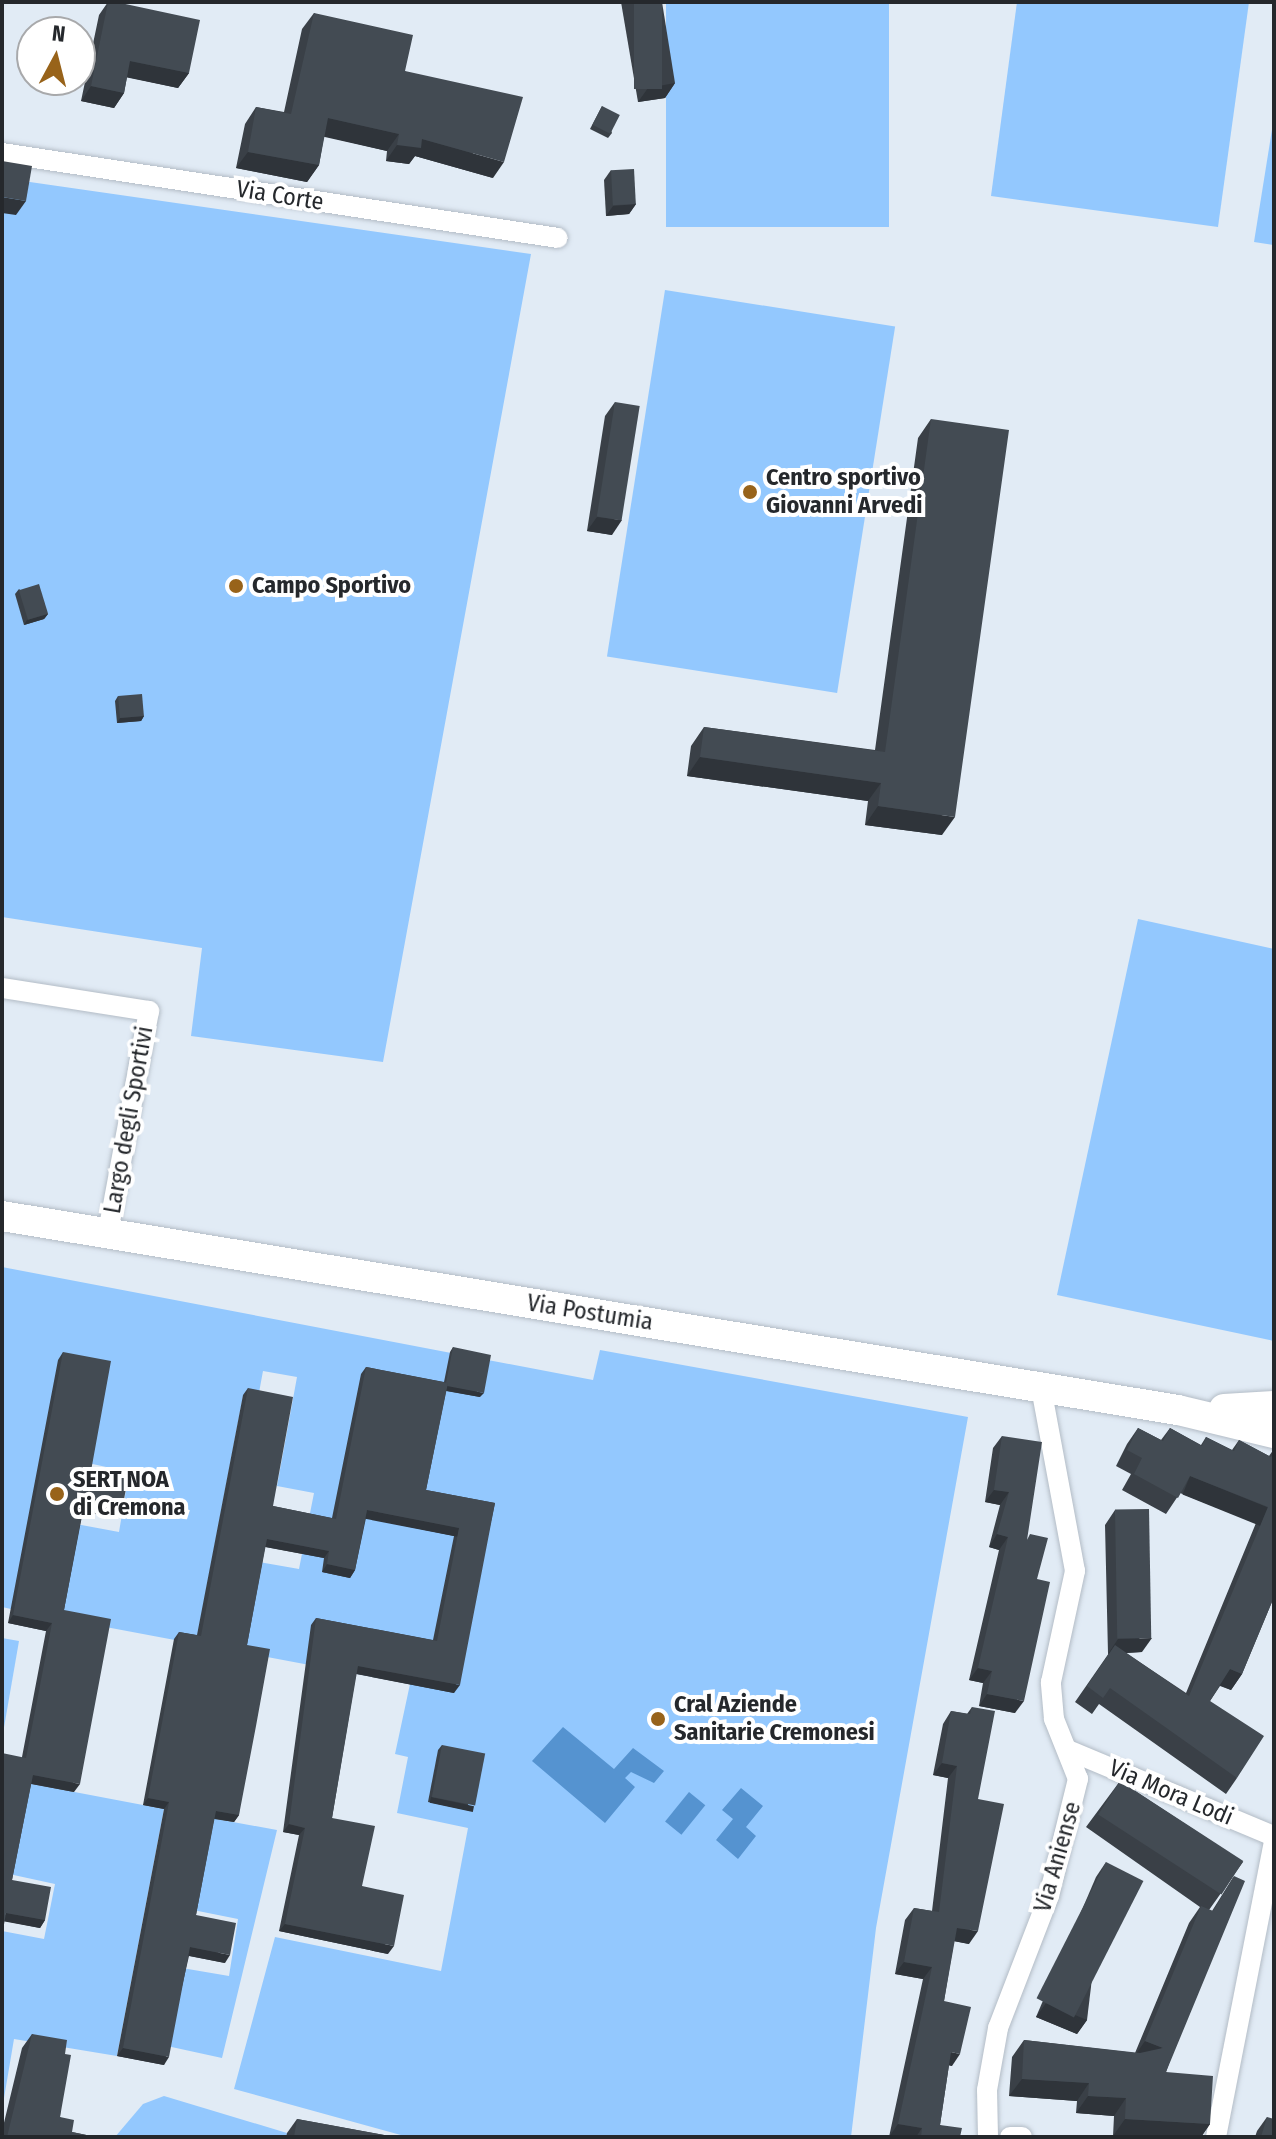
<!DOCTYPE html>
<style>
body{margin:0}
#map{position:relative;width:1276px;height:2139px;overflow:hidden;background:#e1ebf5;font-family:"Fira Sans Condensed",sans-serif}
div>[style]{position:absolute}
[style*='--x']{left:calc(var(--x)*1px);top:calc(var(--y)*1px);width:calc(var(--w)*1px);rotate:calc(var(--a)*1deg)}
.green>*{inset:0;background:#93c8fe;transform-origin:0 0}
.water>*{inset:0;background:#5593d0;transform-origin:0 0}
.roads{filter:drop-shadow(0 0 2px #b3bcc6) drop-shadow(0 0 2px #b3bcc6)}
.street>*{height:20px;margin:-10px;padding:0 10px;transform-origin:10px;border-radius:10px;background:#fff}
.secondary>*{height:30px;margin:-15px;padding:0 15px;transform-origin:15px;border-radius:15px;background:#fff}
.wall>*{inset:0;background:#3a4047}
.shaded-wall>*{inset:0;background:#2f343a;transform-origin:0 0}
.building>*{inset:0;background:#434b53;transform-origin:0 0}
.dots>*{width:22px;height:22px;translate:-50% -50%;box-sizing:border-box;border:4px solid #fff;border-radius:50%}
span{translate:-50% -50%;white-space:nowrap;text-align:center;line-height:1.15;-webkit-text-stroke:8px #fff;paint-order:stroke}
.street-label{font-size:24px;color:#25282c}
.poi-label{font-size:24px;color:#25282c;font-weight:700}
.left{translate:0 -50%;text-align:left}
.frame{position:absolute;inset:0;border:4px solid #25282c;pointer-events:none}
.north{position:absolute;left:16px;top:16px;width:80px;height:80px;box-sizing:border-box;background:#fff;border:2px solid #a8a9ab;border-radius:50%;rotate:7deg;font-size:22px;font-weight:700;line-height:32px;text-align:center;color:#25282c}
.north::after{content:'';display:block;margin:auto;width:28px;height:36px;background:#98631a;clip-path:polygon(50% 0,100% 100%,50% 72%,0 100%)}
</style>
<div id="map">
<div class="green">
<i style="left:666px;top:2px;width:223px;height:225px"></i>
<i style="clip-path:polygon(1017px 2px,1249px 2px,1218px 227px,991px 196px)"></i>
<i style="clip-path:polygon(1274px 117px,1274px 245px,1254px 242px)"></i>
<i style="clip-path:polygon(2px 178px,531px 254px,383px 1062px,191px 1036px,202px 948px,2px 917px)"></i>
<i style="left:665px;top:290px;width:233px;height:371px;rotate:9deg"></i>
<i style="clip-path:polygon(1138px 919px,1274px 949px,1274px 1341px,1057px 1295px)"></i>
<i style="clip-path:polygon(2px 1267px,593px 1380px,600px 1350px,968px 1417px,876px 1928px,851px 2137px,408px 2137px,234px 2089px,275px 1937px,441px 1971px,468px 1828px,397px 1813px,408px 1757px,395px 1754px,410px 1684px,241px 1652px,259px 1562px,299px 1569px,314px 1493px,277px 1486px,297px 1377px,263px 1371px,258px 1398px,243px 1396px,196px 1644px,58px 1618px,76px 1524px,119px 1532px,129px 1472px,88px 1463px,11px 1609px,2px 1607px)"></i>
<i style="clip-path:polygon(2px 1638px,19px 1641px,2px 1739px)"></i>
<i style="clip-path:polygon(27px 1783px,164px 1809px,117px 2056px,14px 2039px,2px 2110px,2px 1931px,44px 1939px,55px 1884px,9px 1874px)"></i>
<i style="clip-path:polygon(211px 1818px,277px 1830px,222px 2058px,167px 2046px,182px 1968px,229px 1976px,238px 1919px,193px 1910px)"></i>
<i style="clip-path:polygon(164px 2096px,287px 2133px,286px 2137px,115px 2137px,143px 2104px)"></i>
</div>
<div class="water">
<i style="clip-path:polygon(563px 1727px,614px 1769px,633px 1748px,664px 1771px,654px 1783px,631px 1772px,625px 1778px,635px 1787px,605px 1823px,532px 1761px)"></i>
<i style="clip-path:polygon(741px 1788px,763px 1806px,746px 1827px,756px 1836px,738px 1859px,716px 1840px,733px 1819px,722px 1810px)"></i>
<i style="left:689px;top:1792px;width:21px;height:38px;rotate:39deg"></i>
</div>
<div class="roads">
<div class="street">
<i style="--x:2;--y:153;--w:562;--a:8.69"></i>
<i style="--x:2;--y:988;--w:149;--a:8.9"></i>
<i style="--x:149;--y:1011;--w:226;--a:100.5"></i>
<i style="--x:1068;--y:1750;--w:223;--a:22.7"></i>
<i style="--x:988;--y:2137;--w:47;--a:-91.2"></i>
<i style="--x:987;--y:2090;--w:63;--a:-79.9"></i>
<i style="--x:998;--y:2028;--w:142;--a:-68.9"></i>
<i style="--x:1049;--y:1896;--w:121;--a:-76.1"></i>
<i style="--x:1078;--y:1779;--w:65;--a:-111.8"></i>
<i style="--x:1054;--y:1719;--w:37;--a:-95"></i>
<i style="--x:1051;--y:1682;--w:114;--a:-77.8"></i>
<i style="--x:1075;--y:1571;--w:187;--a:-100.5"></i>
<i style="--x:1010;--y:2137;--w:12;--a:0"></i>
<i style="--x:1216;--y:2137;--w:302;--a:-78.9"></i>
</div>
<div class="secondary">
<i style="--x:2;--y:1216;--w:1192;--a:9.37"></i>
<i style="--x:1178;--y:1410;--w:99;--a:13.5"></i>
<i style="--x:1224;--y:1409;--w:50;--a:-3.4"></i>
</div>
</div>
<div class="wall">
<i style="clip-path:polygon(108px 2px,189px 73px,178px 88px,127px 77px,124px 93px,114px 108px,81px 101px,99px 15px)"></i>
<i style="clip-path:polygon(621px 2px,662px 2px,675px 83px,665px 98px,638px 102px)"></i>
<i style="clip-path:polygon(314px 13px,405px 71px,493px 178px,415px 156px,409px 164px,386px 161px,387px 151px,324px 136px,319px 165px,307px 182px,236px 168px,245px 124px,256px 107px,284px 112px,302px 29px)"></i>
<i style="clip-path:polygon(602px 106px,612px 133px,608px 138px,590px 129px)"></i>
<i style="clip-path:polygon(611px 170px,636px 204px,629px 214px,606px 216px,604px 180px)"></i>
<i style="clip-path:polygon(615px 402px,612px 535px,587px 531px,605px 416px)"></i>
<i style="clip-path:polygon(931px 419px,942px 835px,865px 825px,868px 801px,687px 776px,691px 746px,704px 727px,875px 750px,918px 438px)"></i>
<i style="clip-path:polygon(19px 589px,48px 614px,44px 619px,24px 625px,15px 594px)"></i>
<i style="clip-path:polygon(118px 696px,144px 716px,141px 721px,117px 723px,115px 701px)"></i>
<i style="clip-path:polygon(453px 1347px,480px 1397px,446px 1391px,426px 1490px,495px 1503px,454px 1693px,356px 1674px,332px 1818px,362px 1886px,388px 1954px,279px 1931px,299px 1835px,283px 1832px,311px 1625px,316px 1618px,433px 1640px,454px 1536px,366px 1518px,355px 1570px,350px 1578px,322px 1572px,324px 1558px,265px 1547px,247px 1645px,239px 1815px,234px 1822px,214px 1819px,196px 1915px,225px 1963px,189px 1956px,164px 2065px,117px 2056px,164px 1809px,143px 1805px,174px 1639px,179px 1632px,197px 1635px,243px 1395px,248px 1388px,273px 1506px,332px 1518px,361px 1374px,366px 1367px,444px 1382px,450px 1352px)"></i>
<i style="clip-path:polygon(63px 1352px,91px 1471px,117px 1518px,83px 1511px,64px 1610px,74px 1792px,31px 1784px,12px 1880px,45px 1920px,40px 1928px,5px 1921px,22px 1757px,46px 1631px,8px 1623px,58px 1360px)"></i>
<i style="clip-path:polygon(1138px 1428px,1161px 1440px,1170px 1428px,1201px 1445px,1206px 1437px,1232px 1450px,1239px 1440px,1269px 1456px,1274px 1449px,1274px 1597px,1242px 1674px,1231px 1690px,1220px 1686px,1210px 1701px,1237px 1778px,1226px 1794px,1099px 1704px,1092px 1714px,1075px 1702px,1109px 1653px,1108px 1654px,1105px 1525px,1115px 1510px,1142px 1652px,1126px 1653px,1186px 1693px,1256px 1523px,1180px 1493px,1166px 1514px,1122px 1490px,1131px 1474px,1116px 1466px,1127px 1444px)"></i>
<i style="clip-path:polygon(1002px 1436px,1037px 1579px,1015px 1713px,979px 1706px,983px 1683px,969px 1680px,999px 1550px,989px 1547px,1000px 1505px,985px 1502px,993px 1448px)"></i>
<i style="clip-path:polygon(972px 1707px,978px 1799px,969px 1944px,954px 1941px,944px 2001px,952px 2066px,949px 2065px,940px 2125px,960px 2137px,889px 2137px,923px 1979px,895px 1974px,905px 1920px,914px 1908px,932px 1911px,948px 1778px,933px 1775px,943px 1724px,951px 1711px,967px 1714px)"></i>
<i style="clip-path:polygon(442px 1745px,471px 1811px,428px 1802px,438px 1750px)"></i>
<i style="clip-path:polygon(1120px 1781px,1243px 1862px,1209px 1910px,1212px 1911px,1234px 1876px,1166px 2072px,1210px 2124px,1201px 2137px,1113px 2136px,1114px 2116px,1076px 2113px,1077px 2101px,1009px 2096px,1012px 2057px,1024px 2040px,1135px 2053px,1189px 1923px,1200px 1907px,1086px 1827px)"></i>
<i style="clip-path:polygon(1106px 1862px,1087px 2020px,1077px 2034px,1036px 2017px,1096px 1877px)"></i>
<i style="clip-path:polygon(32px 2034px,65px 2054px,60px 2117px,72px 2132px,96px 2137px,2px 2137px,2px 2131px,22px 2048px)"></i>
<i style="clip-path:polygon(1267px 2117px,1274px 2137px,1255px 2137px,1257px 2131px)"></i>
<i style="clip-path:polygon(297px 2119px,395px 2137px,286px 2137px,287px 2133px)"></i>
</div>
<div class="shaded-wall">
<i style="clip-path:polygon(130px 61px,189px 73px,178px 88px,120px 76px)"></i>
<i style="clip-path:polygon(675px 83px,665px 98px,638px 102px,648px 88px)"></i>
<i style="clip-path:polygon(91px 86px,124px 93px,114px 108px,81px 101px)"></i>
<i style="clip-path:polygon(328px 118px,399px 134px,387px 151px,316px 135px)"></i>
<i style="clip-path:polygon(422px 139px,504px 162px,493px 178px,415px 156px,409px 164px,386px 161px,397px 145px)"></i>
<i style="clip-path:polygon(248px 152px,319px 165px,307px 182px,236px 168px)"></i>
<i style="clip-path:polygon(2px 197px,26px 201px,16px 215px,2px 213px)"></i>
<i style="clip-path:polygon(636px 204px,629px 214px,606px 216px,613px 206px)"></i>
<i style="clip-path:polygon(597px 517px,622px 520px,612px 535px,587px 531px)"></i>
<i style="clip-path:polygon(48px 614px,44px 619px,24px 625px,27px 620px)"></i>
<i style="clip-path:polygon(144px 716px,141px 721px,117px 723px,120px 718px)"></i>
<i style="clip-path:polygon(700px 757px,881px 783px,868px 801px,687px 776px)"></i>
<i style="clip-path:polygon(878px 806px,955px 817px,942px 835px,865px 825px)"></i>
<i style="clip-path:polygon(446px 1385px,484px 1393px,480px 1397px,442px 1390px)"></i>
<i style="left:1190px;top:1476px;width:84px;height:20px;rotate:22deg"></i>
<i style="clip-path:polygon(994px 1490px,1009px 1492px,1000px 1505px,985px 1502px)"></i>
<i style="clip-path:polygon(84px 1503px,122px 1510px,117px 1518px,79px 1511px)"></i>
<i style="left:367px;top:1510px;width:94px;height:9px;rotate:11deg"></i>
<i style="clip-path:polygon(997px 1534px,1008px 1537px,999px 1550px,989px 1547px)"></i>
<i style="clip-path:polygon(267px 1539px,329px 1551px,324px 1558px,261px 1546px)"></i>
<i style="clip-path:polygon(327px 1564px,355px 1570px,350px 1578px,322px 1572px)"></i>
<i style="clip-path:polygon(13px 1615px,52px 1623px,46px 1631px,8px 1623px)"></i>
<i style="clip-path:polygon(1152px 1638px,1142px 1652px,1108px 1654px,1118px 1639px)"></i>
<i style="clip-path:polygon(358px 1666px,460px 1685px,454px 1693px,352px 1673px)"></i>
<i style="clip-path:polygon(978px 1668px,992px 1671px,983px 1683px,969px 1680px)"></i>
<i style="clip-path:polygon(1230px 1669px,1242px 1674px,1231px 1690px,1219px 1685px)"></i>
<i style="clip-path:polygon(987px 1694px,1024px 1701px,1015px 1713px,979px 1706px)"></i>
<i style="clip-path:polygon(942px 1763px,957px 1766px,948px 1778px,933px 1775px)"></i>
<i style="clip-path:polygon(33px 1775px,80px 1784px,74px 1792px,27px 1783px)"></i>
<i style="left:431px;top:1797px;width:44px;height:6px;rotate:12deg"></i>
<i style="clip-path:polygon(148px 1798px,169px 1802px,164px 1809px,143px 1805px)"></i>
<i style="clip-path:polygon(216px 1811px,239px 1815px,234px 1822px,211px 1818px)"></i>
<i style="clip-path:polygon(289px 1824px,305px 1828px,299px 1835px,283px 1832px)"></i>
<i style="clip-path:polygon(6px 1913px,45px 1920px,40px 1928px,2px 1921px)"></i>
<i style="clip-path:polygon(285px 1924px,394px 1946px,388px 1954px,279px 1931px)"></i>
<i style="clip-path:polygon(957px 1928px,978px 1931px,969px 1944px,948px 1940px)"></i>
<i style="clip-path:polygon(190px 1947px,230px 1955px,225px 1963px,185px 1955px)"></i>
<i style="clip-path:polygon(904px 1962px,932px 1967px,923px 1979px,895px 1974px)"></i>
<i style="clip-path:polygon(1046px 2003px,1087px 2020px,1077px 2034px,1036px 2017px)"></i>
<i style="clip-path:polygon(1145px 2041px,1163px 2048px,1133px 2058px)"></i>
<i style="clip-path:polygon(123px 2048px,169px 2057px,164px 2065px,117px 2056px)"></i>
<i style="clip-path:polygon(951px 2052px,960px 2054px,952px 2066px,942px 2064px)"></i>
<i style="clip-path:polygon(1022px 2079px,1089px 2083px,1077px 2101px,1009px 2096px)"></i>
<i style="clip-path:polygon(1088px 2096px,1126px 2098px,1114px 2116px,1076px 2113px)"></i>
<i style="clip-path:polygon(1125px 2119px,1210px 2124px,1201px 2137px,1113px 2136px)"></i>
<i style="clip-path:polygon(898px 2124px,922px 2128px,916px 2137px,889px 2137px)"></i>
</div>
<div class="building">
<i style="clip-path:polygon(108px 2px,116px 2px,200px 20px,189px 73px,130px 61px,124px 93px,91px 86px)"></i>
<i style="left:634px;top:2px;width:28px;height:87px"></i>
<i style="clip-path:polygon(314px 13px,413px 35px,405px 71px,523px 97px,504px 162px,422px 139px,421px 148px,397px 145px,399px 134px,328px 118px,319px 165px,248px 152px,256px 107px,291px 114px)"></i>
<i style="left:602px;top:106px;width:20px;height:21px;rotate:27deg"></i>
<i style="clip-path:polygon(2px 161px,32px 166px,26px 201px,2px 197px)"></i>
<i style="left:634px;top:169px;width:35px;height:23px;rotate:87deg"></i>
<i style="left:615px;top:402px;width:25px;height:116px;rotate:9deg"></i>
<i style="clip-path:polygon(931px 419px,1009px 430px,955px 817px,878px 806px,881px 783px,700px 757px,704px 727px,885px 752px)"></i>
<i style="left:39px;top:584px;width:31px;height:21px;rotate:73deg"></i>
<i style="left:142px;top:694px;width:22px;height:24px;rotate:85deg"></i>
<i style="clip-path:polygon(453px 1347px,491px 1355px,484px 1393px,447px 1386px,448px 1383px,446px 1383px)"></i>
<i style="clip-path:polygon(63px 1352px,111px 1361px,91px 1471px,128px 1478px,122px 1510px,84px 1503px,64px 1610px,111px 1619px,80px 1784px,33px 1775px,12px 1880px,51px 1887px,45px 1920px,6px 1913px,2px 1936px,2px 1753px,26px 1758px,52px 1623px,13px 1615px)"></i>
<i style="clip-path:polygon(366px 1367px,448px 1383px,426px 1490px,495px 1503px,460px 1685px,358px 1666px,332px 1818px,375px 1826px,362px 1886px,404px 1895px,394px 1946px,285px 1924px,305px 1828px,289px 1824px,316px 1618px,437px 1641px,459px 1528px,367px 1510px,355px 1570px,327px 1564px,329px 1551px,267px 1539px,247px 1645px,270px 1649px,256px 1726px,239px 1815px,216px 1811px,196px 1915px,236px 1923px,230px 1955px,190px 1947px,169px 2057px,123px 2048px,169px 1802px,148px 1798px,179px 1632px,201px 1636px,248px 1388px,293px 1397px,273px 1506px,336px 1519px)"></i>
<i style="clip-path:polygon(1138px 1428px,1163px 1441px,1170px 1428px,1202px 1446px,1206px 1437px,1234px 1451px,1239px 1440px,1271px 1457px,1274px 1452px,1274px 1597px,1242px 1674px,1230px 1669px,1210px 1701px,1264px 1736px,1237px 1778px,1110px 1688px,1103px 1698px,1087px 1686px,1115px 1645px,1189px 1696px,1268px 1507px,1190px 1476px,1178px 1498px,1134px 1474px,1142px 1458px,1127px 1450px)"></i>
<i style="clip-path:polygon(1002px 1436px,1042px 1442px,1027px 1540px,1030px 1534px,1048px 1538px,1037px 1579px,1050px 1582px,1024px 1701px,987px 1694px,992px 1671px,978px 1668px,1008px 1537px,997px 1534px,1009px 1492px,994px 1490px)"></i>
<i style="left:1149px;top:1509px;width:129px;height:34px;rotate:89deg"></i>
<i style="clip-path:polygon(972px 1707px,995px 1711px,978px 1799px,1004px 1804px,978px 1931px,957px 1928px,944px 2001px,971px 2007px,960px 2054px,951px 2052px,940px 2125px,962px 2128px,960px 2137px,921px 2137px,922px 2128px,898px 2124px,932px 1967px,904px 1962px,914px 1908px,939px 1912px,957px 1766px,942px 1763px,951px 1711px,970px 1714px)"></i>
<i style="left:442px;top:1745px;width:44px;height:53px;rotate:11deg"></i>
<i style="left:1120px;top:1781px;width:147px;height:40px;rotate:33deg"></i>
<i style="left:1106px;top:1862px;width:42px;height:153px;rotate:27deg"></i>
<i style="clip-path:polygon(1234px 1876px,1245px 1881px,1166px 2072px,1213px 2076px,1210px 2124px,1125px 2119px,1126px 2098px,1088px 2096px,1089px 2083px,1022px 2079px,1024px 2040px,1140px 2053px,1163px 2048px,1145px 2041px,1201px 1906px,1213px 1911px)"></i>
<i style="clip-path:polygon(32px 2034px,67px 2040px,65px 2054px,71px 2055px,60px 2117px,74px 2120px,72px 2132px,96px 2137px,7px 2137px)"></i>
<i style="clip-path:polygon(1267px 2117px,1274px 2119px,1274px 2137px,1261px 2137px)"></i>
<i style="clip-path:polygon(297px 2119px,395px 2137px,294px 2137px)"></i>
</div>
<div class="dots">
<i style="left:750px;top:492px;background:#98631a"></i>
<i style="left:236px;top:586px;background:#98631a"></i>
<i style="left:57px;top:1494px;background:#98631a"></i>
<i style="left:658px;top:1719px;background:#98631a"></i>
</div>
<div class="street-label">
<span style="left:280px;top:196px;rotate:9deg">Via Corte</span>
<span style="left:129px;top:1120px;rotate:-80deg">Largo degli Sportivi</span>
<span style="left:590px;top:1313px;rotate:9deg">Via Postumia</span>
<span style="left:1171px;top:1793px;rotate:23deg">Via Mora Lodi</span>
<span style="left:1058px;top:1857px;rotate:-74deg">Via Aniense</span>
</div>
<div class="poi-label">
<span class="left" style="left:766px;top:492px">Centro sportivo<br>Giovanni Arvedi</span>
<span class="left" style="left:252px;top:586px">Campo Sportivo</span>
<span class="left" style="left:73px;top:1494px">SERT NOA<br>di Cremona</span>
<span class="left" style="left:674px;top:1719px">Cral Aziende<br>Sanitarie Cremonesi</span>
</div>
<div class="frame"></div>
<div class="north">N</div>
</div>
